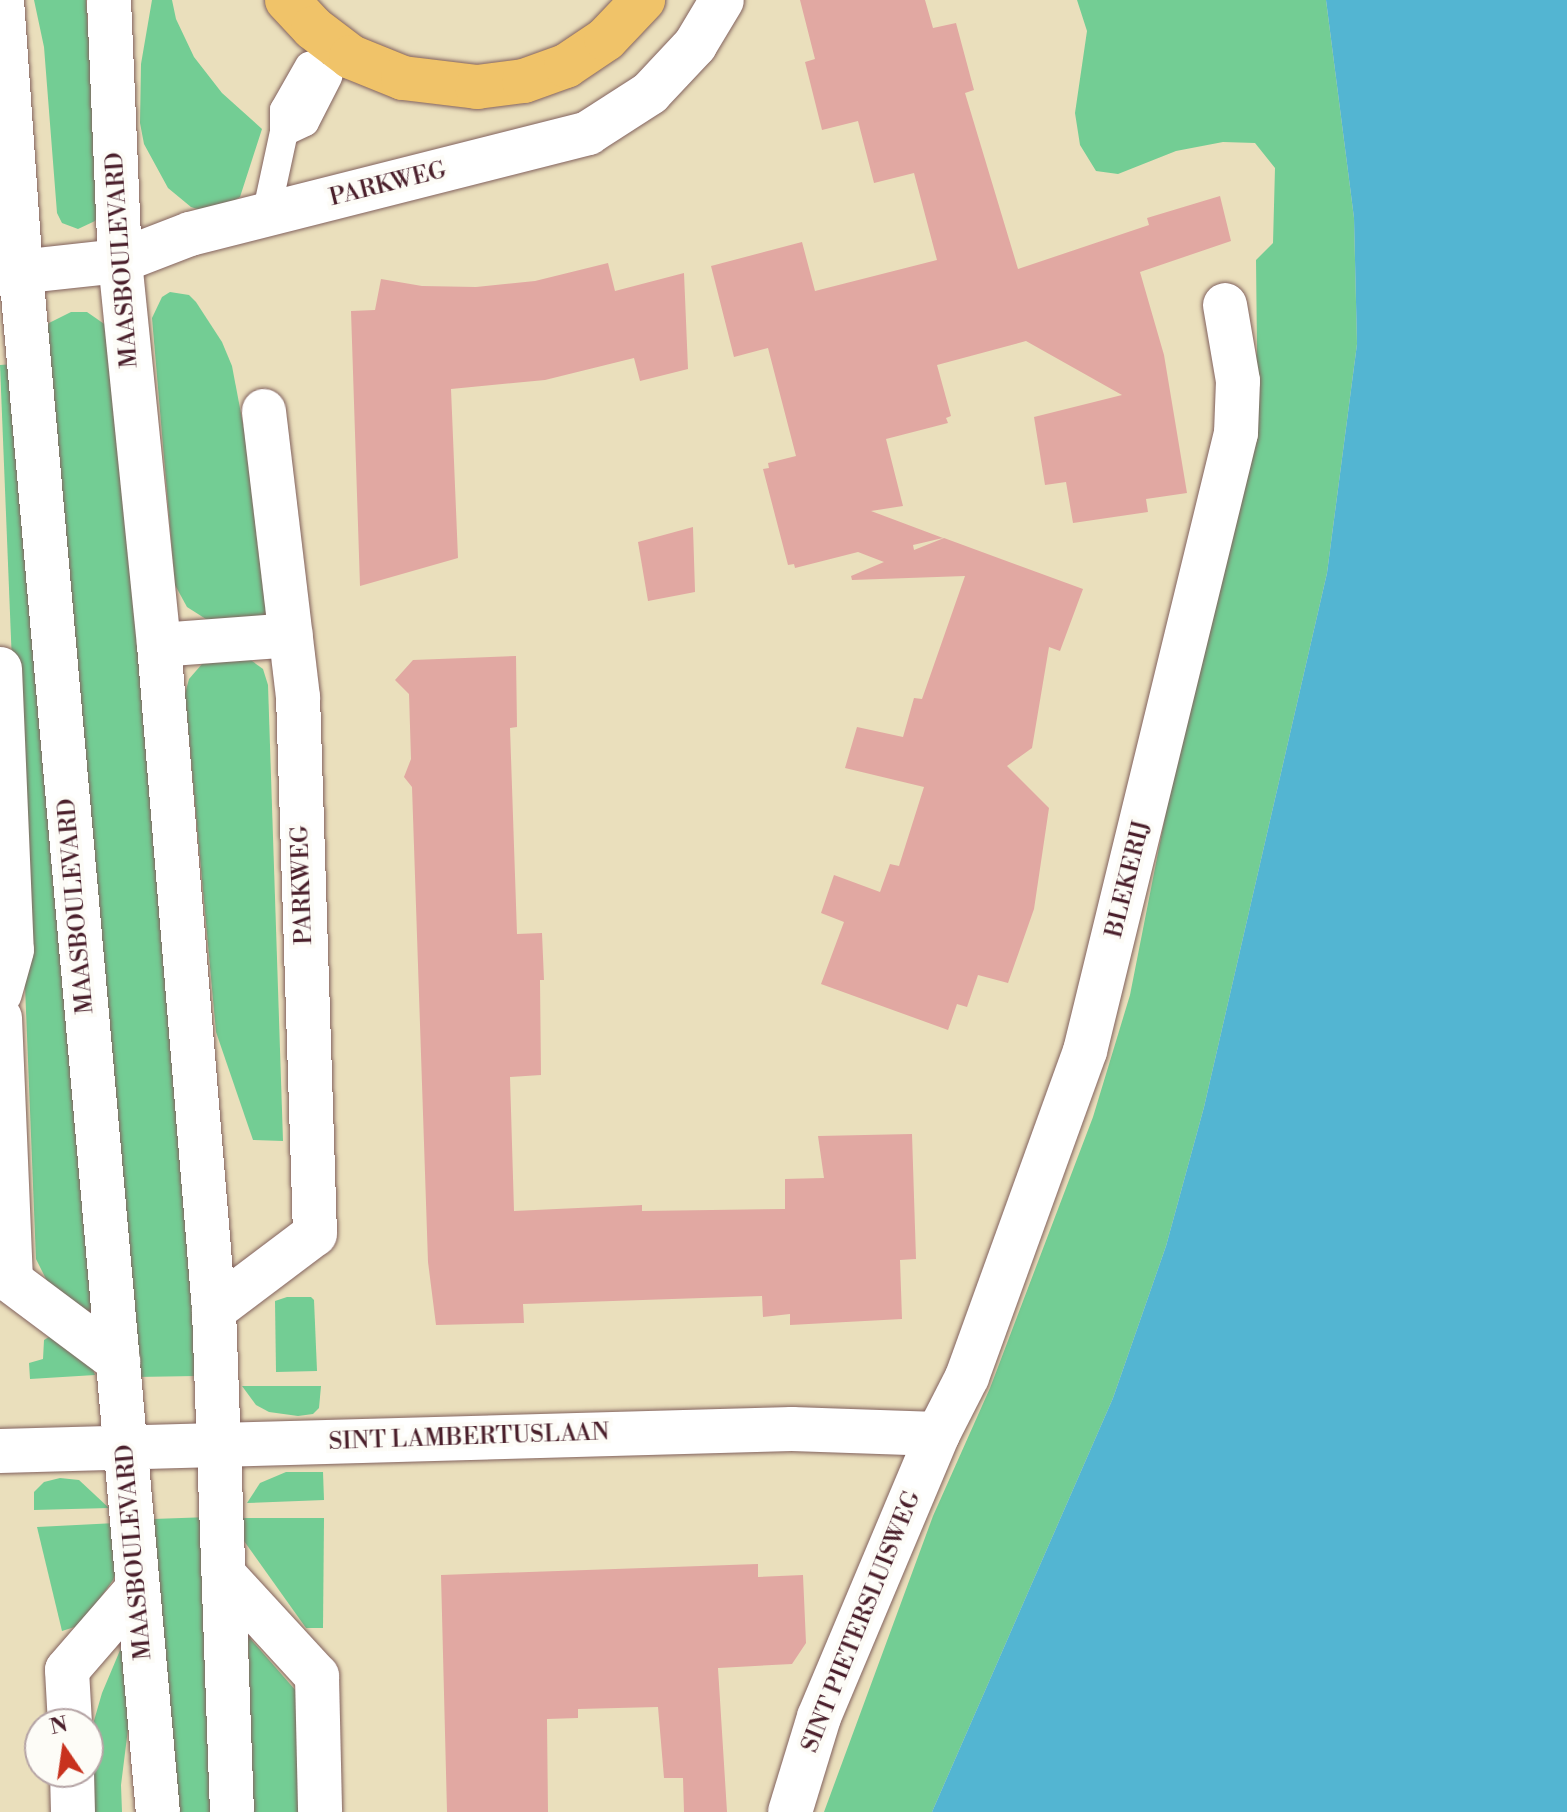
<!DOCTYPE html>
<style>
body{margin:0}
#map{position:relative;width:1567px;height:1812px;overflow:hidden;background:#eadfbc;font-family:"Libre Bodoni",serif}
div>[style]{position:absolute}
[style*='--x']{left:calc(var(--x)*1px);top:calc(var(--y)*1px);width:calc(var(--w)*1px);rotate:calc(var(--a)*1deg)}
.green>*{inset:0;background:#73cd94}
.water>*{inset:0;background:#53b5d2}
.building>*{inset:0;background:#e1a8a2}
.roads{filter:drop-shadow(0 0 2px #82625e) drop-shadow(0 0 2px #82625e)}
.service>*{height:28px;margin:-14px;padding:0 14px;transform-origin:14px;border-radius:14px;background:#fff}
.minor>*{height:44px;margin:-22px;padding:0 22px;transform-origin:22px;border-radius:22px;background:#fff}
.tertiary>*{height:44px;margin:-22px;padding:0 22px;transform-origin:22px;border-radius:22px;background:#fff}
.primary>*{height:44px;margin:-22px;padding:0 22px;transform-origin:22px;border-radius:22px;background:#f0c369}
span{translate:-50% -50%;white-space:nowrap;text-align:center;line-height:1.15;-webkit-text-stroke:8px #fdfcf7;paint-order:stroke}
.street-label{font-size:24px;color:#4a1f2b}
.north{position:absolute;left:24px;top:1708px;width:80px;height:80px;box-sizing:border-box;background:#fdfcf7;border:2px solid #b5a4a5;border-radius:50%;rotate:347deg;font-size:22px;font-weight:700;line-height:32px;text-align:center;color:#4a1f2b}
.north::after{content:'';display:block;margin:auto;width:28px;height:36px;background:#c8321e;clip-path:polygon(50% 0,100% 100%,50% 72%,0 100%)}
</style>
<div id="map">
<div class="green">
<i style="clip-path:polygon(34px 0,86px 0,101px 212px,95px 221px,78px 229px,62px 223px,57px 213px,44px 47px)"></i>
<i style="clip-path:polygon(152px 0,172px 0,176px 19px,194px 57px,222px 93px,262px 129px,240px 197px,212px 214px,191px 207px,168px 188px,144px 144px,140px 123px,141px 64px)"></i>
<i style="clip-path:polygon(1077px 0,1326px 0,1354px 218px,1357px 344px,1327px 573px,1204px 1107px,1166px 1246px,1113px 1398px,932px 1812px,824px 1812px,933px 1516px,990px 1388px,1093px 1117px,1130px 995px,1180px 741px,1247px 455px,1257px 350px,1256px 260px,1273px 243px,1275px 168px,1255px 143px,1223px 142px,1176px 151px,1118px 174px,1096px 171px,1080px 145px,1075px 113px,1087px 31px)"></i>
<i style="clip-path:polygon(170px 292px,189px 295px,196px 302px,222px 342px,232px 366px,246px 440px,269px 614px,225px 623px,209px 621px,187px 607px,175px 585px,152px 318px,162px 297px)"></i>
<i style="clip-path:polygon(71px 312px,87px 312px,110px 328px,184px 1134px,196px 1376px,136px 1377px,44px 334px,49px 323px)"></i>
<i style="clip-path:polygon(15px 364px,97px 1309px,91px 1314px,47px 1281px,36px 1259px,0 365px)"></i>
<i style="clip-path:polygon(248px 658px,263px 669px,268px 685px,283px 1141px,253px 1140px,216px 1032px,185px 694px,189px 679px,202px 664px,210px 659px)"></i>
<i style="clip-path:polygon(287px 1297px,311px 1297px,314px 1300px,317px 1371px,276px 1372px,275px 1301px)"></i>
<i style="clip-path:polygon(52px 1335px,93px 1369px,95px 1375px,30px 1379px,29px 1363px,43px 1359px,44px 1340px)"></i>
<i style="clip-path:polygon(242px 1386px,321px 1386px,319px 1408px,313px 1414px,298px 1416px,269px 1412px,256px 1405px)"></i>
<i style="clip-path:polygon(286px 1472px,323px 1472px,324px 1500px,247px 1503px,260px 1483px)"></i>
<i style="clip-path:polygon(60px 1478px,79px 1480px,109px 1508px,34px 1510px,34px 1492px,44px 1482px)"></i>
<i style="clip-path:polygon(210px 1517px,218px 1812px,177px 1812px,153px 1519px)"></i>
<i style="clip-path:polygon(242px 1518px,324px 1518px,323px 1628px,306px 1628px,244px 1541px)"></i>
<i style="clip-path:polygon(116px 1523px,121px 1560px,113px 1580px,81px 1625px,62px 1631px,37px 1527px)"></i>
<i style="clip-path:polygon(248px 1636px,297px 1692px,299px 1812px,252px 1812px)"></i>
<i style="clip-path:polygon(121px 1648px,134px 1681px,121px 1785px,122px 1812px,92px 1812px,91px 1731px,102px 1693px)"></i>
</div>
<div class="water">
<i style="clip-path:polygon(1326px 0,1567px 0,1567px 1812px,932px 1812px,1113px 1398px,1166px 1246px,1204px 1107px,1327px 573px,1357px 344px,1354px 218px)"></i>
</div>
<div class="building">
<i style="clip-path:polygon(800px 0,925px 0,933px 28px,956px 23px,974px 90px,965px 93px,1018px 269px,1149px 225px,1147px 218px,1220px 196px,1231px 241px,1140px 272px,1164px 355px,1187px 493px,1146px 499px,1148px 512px,1073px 523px,1066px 482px,1045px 485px,1034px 417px,1122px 395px,1026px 341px,937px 365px,951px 416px,946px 418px,948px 423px,886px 439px,903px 506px,871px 511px,943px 538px,913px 545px,914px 550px,944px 538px,1083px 589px,1060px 651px,1049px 647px,1032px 748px,1007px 766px,1049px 808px,1034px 909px,1008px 983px,978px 975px,967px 1007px,957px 1004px,948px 1030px,821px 984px,844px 922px,821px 913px,834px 875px,880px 892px,890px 864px,899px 866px,924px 787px,845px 768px,857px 727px,903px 737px,914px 698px,922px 699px,965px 576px,852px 580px,851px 576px,884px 562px,858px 552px,795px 568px,794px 564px,788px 565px,763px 469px,769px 468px,768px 463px,796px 456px,768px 348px,734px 357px,711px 266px,802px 242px,815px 291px,937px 260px,914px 173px,874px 183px,858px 121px,822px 130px,805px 62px,815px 59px)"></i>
<i style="clip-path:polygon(608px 263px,615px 291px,684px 273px,688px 369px,640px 381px,634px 358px,545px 380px,451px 389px,458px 558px,360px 586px,351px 311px,375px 310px,381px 279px,422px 286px,476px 287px,535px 281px)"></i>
<i style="clip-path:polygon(693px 527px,695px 592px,648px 601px,638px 542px)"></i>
<i style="clip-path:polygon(516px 656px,517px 727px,510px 728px,517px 934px,542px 933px,544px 980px,540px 980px,541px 1075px,510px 1077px,514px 1211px,642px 1205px,642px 1211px,785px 1209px,785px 1179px,824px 1178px,818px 1136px,912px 1134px,916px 1259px,900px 1260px,902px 1319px,790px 1325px,790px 1314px,763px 1317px,762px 1296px,523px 1304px,524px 1323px,436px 1325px,428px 1262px,412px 787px,404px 777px,411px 759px,409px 694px,395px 680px,413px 660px)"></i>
<i style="clip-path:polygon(758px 1564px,758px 1577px,803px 1575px,806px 1643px,792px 1664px,718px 1668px,727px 1812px,684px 1812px,683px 1778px,664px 1778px,658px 1707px,578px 1709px,578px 1718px,547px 1719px,548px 1812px,447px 1812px,441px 1575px)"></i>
</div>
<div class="roads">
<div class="service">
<i style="--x:284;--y:132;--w:23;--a:-25"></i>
<i style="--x:305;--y:122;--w:51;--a:-62.9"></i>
<i style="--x:266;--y:215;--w:85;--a:-77.8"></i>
<i style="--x:284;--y:132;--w:22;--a:-90"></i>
<i style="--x:284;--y:110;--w:51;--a:-60.4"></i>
</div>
<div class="minor">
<i style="--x:0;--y:274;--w:121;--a:-6.2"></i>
<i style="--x:120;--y:261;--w:75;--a:-21.1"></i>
<i style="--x:190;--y:234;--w:411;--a:-14.2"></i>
<i style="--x:588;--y:133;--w:74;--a:-32.8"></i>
<i style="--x:650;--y:93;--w:66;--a:-46.8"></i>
<i style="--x:695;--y:45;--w:52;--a:-59"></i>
<i style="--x:159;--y:645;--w:132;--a:-4.3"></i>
<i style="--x:0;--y:669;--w:281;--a:87.6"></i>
<i style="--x:12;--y:950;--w:45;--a:105.6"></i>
<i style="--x:0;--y:1018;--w:263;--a:87.6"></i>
<i style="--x:11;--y:1281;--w:134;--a:36.8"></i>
<i style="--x:214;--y:1310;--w:126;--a:-37"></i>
<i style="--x:315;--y:1234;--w:537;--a:-91.81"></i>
<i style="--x:298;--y:697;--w:288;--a:-96.8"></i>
<i style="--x:0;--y:1451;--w:792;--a:-1.59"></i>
<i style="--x:792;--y:1429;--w:146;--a:2"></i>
<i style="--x:225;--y:1576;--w:136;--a:47.4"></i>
<i style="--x:317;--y:1676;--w:136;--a:88.7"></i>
<i style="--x:70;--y:1724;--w:54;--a:-93.2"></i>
<i style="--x:67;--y:1670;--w:108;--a:-49.1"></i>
<i style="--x:72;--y:1772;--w:40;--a:88.6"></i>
<i style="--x:790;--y:1812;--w:99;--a:-73"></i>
<i style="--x:819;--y:1717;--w:307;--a:-67.2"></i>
<i style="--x:938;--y:1434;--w:64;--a:-63"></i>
<i style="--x:967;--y:1377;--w:347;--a:-70.1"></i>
<i style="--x:1085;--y:1051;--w:636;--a:-76.27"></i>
<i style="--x:1236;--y:433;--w:52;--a:-87.8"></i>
<i style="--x:1238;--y:381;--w:77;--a:-99.7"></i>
</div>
<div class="tertiary">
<i style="--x:2;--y:0;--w:273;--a:86"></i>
<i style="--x:21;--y:272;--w:1546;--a:84.92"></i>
<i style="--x:109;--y:0;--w:261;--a:87.6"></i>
<i style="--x:120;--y:261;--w:386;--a:84.2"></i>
<i style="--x:159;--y:645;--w:667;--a:85.27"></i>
<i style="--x:214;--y:1310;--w:502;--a:87.95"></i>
</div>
<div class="primary">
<i style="--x:287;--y:0;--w:38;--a:47"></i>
<i style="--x:313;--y:28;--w:48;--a:37.3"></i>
<i style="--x:351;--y:57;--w:56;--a:22"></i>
<i style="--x:403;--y:78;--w:75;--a:6.9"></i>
<i style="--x:477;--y:87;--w:47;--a:-7.3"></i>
<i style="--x:524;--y:81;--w:45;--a:-19.7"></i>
<i style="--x:566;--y:66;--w:48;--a:-34"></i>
<i style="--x:606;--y:39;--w:54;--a:-46.5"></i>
</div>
</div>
<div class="street-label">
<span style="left:388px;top:185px;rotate:-14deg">PARKWEG</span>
<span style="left:123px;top:260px;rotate:-94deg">MAASBOULEVARD</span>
<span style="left:1129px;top:879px;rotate:-76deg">BLEKERIJ</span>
<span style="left:303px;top:885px;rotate:-92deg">PARKWEG</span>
<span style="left:77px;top:906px;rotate:-95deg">MAASBOULEVARD</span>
<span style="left:469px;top:1438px;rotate:-2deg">SINT LAMBERTUSLAAN</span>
<span style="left:135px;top:1552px;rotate:-95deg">MAASBOULEVARD</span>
<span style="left:862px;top:1622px;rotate:-68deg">SINT PIETERSLUISWEG</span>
</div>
<div class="north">N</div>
</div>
